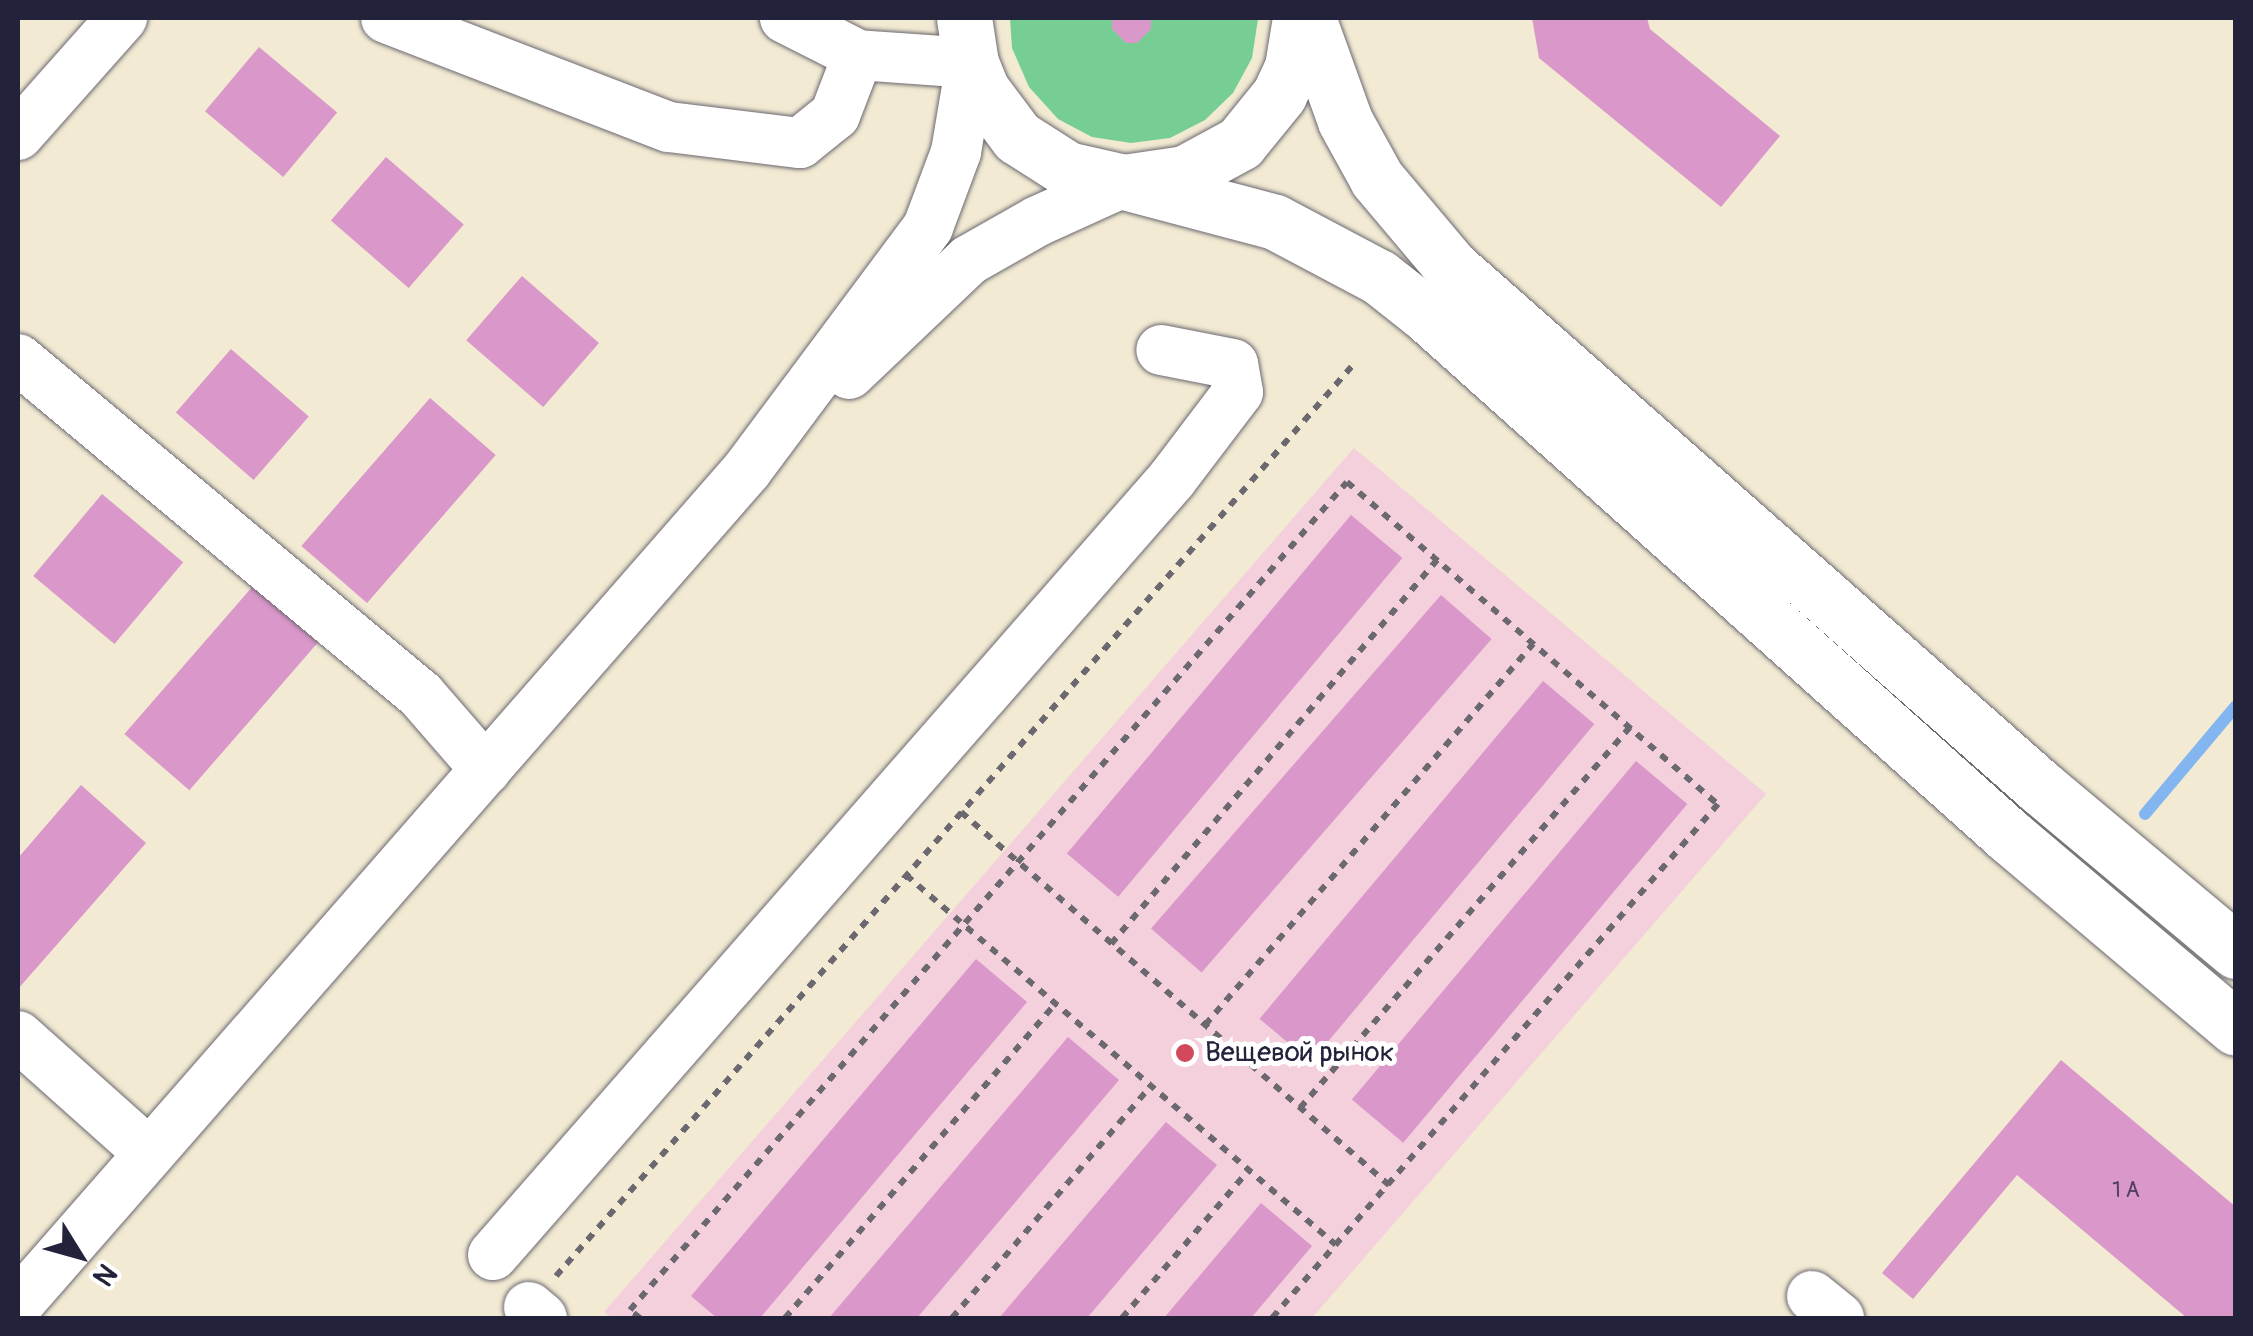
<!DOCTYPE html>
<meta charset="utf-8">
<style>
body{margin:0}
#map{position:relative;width:2253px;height:1336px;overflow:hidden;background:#f2ead3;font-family:Pangolin,sans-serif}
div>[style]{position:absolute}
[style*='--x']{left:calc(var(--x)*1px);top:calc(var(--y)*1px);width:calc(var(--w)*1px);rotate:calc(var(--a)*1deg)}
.built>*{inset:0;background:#f4cfdc}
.green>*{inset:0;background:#77ce94}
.stream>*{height:12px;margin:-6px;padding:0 6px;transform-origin:6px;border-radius:6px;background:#83b6f0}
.building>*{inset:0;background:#da97c9;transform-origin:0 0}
.path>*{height:6px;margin-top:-3px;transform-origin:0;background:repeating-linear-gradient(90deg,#6b6870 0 8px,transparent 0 16px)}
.roads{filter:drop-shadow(0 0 2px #6b6870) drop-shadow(0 0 2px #6b6870)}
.minor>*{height:50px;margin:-25px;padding:0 25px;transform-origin:25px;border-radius:25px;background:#fff}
.major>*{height:55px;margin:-27.5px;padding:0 27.5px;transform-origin:27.5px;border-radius:27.5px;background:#fff}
.dots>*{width:28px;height:28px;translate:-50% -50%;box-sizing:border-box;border:5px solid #fff;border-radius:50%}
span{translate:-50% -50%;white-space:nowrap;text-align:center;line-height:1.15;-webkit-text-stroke:10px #fff;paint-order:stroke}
.number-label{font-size:22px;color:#503f5e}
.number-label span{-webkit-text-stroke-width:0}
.poi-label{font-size:28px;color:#22223b}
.left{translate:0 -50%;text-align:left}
.frame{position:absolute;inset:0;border:20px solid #22223b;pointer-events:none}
.north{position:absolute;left:30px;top:1206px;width:100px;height:100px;-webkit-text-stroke:8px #fff;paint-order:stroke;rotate:127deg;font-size:28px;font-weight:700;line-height:40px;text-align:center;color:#22223b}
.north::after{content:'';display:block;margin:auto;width:35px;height:45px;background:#22223b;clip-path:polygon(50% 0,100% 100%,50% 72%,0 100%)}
</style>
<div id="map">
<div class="built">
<i style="clip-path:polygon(1354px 448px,1766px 794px,1312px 1318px,612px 1318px,604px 1312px)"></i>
</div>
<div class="green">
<i style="clip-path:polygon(1010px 18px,1258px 18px,1258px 19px,1252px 58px,1233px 93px,1205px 120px,1170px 138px,1131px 143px,1092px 137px,1058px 119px,1029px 87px,1012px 48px)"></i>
</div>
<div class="stream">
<i style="--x:2145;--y:814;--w:141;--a:-49.9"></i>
</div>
<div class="building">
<i style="clip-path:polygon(1112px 18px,1151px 18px,1151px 29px,1137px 43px,1126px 43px,1112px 29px)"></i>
<i style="clip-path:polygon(1532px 18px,1647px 18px,1650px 29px,1780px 136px,1721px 207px,1539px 58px)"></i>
<i style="left:259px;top:47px;width:102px;height:84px;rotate:40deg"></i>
<i style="left:386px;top:157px;width:103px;height:84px;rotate:41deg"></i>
<i style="left:522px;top:276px;width:102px;height:85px;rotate:41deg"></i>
<i style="left:231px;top:349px;width:103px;height:84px;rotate:41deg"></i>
<i style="left:430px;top:398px;width:87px;height:196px;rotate:41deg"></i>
<i style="left:102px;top:494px;width:106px;height:107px;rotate:40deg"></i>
<i style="left:1351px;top:515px;width:67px;height:442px;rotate:40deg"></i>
<i style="left:253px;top:586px;width:86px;height:196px;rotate:41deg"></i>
<i style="left:1441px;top:595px;width:67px;height:442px;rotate:41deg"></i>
<i style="left:1543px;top:681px;width:67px;height:441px;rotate:40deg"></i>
<i style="left:1636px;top:761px;width:67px;height:442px;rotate:40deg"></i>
<i style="clip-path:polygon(81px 785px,146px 843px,18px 989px,18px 858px)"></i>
<i style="clip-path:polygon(976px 959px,1027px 1002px,760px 1318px,717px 1318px,691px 1296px)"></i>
<i style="clip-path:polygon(1068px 1037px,1119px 1080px,917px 1318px,829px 1318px)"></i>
<i style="clip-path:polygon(2061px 1060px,2236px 1207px,2236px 1318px,2187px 1318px,2017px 1175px,1913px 1299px,1882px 1273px)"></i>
<i style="clip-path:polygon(1166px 1122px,1217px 1165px,1087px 1318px,999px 1318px)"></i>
<i style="clip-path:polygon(1261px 1203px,1312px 1246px,1251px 1318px,1164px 1318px)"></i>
</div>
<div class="path">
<i style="--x:961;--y:812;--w:568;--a:41.07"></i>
<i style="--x:906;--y:875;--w:567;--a:40.71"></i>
<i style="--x:1111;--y:944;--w:504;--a:-49.67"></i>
<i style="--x:1205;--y:1025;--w:503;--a:-49.28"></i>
<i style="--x:1300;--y:1108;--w:504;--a:-49.1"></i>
<i style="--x:556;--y:1276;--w:1209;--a:-48.82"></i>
<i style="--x:640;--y:1318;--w:13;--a:-141"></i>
<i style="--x:630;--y:1310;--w:1095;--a:-49.11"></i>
<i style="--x:1347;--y:482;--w:491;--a:41"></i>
<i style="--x:1718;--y:804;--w:681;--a:130.95"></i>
<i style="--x:785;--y:1318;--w:414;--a:-49.3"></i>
<i style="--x:952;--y:1318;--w:306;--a:-49.4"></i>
<i style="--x:1122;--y:1318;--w:195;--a:-49.4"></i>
</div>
<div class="roads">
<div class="minor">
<i style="--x:386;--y:18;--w:303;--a:21.1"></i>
<i style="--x:669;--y:127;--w:132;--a:7"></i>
<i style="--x:800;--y:143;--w:45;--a:-38.7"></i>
<i style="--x:835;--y:115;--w:64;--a:-69"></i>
<i style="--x:18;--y:135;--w:157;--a:-48.4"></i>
<i style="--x:18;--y:359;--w:525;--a:39.82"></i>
<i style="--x:421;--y:695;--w:99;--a:49.1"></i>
<i style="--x:849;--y:374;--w:166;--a:-43.5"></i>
<i style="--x:969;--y:260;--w:79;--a:-29.5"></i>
<i style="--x:1038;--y:221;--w:94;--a:-24.4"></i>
<i style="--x:18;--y:1036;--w:176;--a:41.8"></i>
<i style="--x:493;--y:1255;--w:1031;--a:-48.81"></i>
<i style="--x:1172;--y:479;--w:109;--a:-52.8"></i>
<i style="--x:1238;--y:392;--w:28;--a:-100"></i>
<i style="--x:1233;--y:364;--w:73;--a:-169"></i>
<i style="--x:1812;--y:1296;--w:35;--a:39"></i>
<i style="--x:18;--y:1304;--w:1108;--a:-48.84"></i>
<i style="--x:747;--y:470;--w:303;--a:-53.3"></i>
<i style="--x:928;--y:227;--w:80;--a:-69.5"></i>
<i style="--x:956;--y:152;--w:90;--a:-80.4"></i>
<i style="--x:971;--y:63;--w:113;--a:-176"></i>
<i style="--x:858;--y:55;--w:82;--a:-153.1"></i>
<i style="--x:529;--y:1307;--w:17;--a:40"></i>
</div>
<div class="major">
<i style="--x:964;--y:18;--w:46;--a:81.2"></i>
<i style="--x:971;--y:63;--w:29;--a:68"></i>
<i style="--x:982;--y:90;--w:59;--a:53.3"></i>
<i style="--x:1017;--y:137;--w:59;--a:32.6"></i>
<i style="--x:1067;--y:169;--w:58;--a:12.8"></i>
<i style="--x:1124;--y:182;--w:62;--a:-8.4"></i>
<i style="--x:1185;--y:173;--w:63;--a:-28.6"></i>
<i style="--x:1240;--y:143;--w:62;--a:-50.9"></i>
<i style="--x:1279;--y:95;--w:31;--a:-65"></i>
<i style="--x:1292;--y:67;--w:50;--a:-80.7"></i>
<i style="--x:1308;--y:18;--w:109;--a:70.2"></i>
<i style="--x:1345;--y:121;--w:66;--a:61.1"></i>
<i style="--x:1377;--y:179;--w:115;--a:49.9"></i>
<i style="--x:1451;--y:267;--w:786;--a:41.44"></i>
<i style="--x:2040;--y:787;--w:256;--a:39.9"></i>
<i style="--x:1124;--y:182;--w:156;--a:14.8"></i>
<i style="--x:1275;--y:222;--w:118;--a:27.9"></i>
<i style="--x:1379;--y:277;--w:60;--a:38.2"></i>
<i style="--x:1426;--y:314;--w:783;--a:41.84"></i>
<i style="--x:2009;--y:836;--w:297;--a:40.2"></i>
</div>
</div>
<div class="dots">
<i style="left:1185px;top:1053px;background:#d1495b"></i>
</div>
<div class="number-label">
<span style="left:2126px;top:1191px">1 А</span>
</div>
<div class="poi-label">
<span class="left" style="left:1205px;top:1053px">Вещевой рынок</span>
</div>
<div class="frame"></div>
<div class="north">N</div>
</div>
